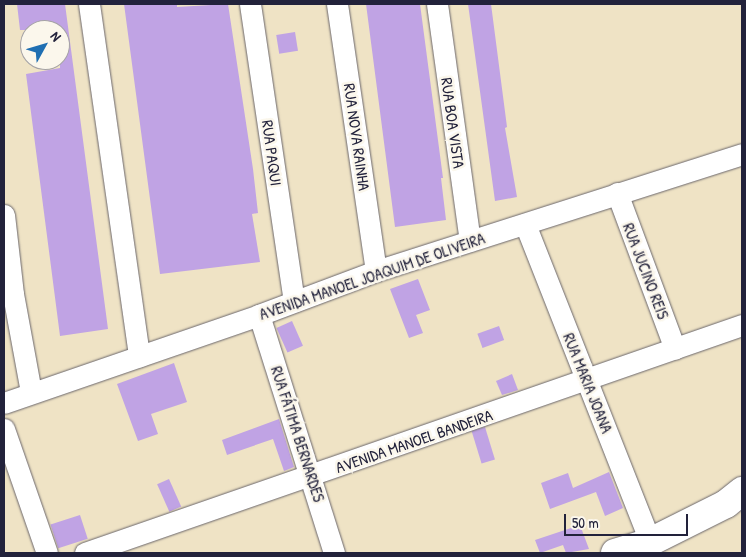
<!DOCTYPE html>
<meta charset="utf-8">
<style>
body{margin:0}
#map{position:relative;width:746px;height:557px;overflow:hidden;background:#efe3c5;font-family:"Patrick Hand",sans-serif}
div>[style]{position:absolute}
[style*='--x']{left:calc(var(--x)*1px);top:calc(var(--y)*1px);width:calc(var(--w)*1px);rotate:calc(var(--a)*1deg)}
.building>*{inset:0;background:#c0a3e4;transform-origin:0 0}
.roads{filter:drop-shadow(0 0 1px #6a666b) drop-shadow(0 0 1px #6a666b)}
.minor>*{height:21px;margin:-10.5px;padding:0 10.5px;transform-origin:10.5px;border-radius:10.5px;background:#fff}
.major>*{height:28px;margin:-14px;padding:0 14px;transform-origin:14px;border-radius:14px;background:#fff}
span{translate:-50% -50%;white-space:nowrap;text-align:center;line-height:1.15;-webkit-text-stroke:5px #fbf7ec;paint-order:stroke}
.street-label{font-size:16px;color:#22223b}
.frame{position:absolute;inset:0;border:5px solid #22223b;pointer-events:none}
.north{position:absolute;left:20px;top:20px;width:50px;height:50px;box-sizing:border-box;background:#fbf7ec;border:1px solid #a4a2a5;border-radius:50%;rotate:51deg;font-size:14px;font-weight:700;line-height:20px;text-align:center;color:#22223b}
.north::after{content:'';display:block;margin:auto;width:18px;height:22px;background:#1f6fb2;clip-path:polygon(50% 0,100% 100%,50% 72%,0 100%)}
.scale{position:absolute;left:564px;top:514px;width:124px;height:22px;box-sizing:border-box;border:2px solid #22223b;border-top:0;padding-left:6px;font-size:15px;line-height:18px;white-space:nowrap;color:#22223b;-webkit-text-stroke:4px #fbf7ec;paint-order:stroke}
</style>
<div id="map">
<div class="building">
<i style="clip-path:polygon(17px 4px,65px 4px,108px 329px,60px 336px,26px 74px,60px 68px,60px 30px,20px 30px)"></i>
<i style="clip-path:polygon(124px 4px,177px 4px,177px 7px,228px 4px,253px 169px,258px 213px,252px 214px,260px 262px,160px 274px)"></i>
<i style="clip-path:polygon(366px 4px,420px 4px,443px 178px,441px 178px,446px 220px,395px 227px)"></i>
<i style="clip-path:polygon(468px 4px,491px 4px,507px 127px,505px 128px,517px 197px,495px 201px)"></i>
<i style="left:295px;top:32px;width:19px;height:19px;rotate:81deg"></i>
<i style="clip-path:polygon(418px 279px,430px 310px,416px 315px,423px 333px,409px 338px,390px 289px)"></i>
<i style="left:292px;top:321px;width:27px;height:17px;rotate:66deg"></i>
<i style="left:499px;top:326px;width:15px;height:23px;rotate:70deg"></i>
<i style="clip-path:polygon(174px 363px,187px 402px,151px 414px,158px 434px,138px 441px,117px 384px)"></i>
<i style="clip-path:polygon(512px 374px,518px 390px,502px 395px,496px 381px)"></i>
<i style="clip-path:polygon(279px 419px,294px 467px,284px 471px,273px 439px,227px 455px,222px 440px)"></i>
<i style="left:485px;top:427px;width:34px;height:14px;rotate:73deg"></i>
<i style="clip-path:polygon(609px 472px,623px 508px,605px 516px,596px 492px,550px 509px,541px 483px,568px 473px,573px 488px)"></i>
<i style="left:169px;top:479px;width:30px;height:13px;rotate:66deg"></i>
<i style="left:80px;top:515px;width:25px;height:31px;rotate:72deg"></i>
<i style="clip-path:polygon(580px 525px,589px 549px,566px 553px,563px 545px,540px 553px,535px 540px)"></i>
</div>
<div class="roads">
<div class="minor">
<i style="--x:89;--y:4;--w:356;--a:81.9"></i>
<i style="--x:250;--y:4;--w:300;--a:81.6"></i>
<i style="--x:337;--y:4;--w:270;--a:81.7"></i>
<i style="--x:437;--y:4;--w:239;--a:82.1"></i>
<i style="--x:617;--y:193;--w:166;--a:69.6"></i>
<i style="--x:4;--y:215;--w:80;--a:83.5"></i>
<i style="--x:13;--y:294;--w:100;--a:79.6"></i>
<i style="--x:525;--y:224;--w:342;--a:68.5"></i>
<i style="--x:259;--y:315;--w:250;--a:72.5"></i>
<i style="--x:4;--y:403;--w:270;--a:-19"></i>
<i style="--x:259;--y:315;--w:125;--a:-20.6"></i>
<i style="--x:376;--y:271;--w:384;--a:-17.7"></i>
<i style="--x:4;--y:429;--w:131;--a:70.9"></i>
<i style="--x:85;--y:553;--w:695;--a:-19.14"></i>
</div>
<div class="major">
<i style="--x:615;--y:553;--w:37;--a:-17"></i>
<i style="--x:650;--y:542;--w:85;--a:-26.6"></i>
<i style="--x:726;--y:504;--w:21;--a:-39"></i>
</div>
</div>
<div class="street-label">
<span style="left:453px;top:123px;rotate:82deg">RUA BOA VISTA</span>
<span style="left:357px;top:137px;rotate:82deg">RUA NOVA RAINHA</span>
<span style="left:272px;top:153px;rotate:82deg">RUA PAQUI</span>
<span style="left:646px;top:271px;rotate:69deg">RUA JUCINO REIS</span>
<span style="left:372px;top:276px;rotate:-19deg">AVENIDA MANOEL JOAQUIM DE OLIVEIRA</span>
<span style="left:588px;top:383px;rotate:68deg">RUA MARIA JOANA</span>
<span style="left:298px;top:434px;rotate:72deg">RUA FÁTIMA BERNARDES</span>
<span style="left:414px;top:441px;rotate:-19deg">AVENIDA MANOEL BANDEIRA</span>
</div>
<div class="frame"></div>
<div class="north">N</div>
<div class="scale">50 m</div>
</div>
